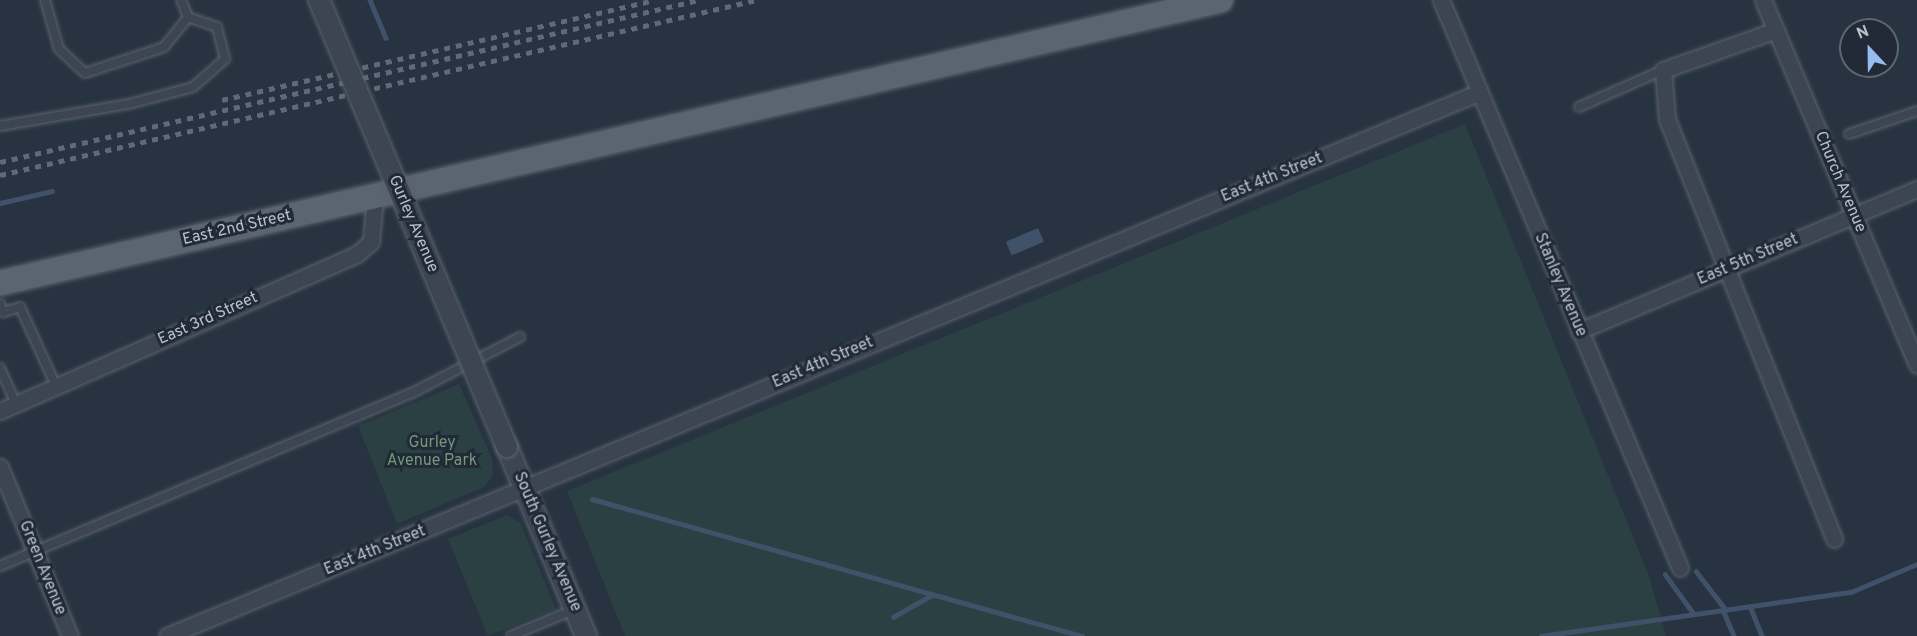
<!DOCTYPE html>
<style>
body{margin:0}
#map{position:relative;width:1917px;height:636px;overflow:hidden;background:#283341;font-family:Overpass,sans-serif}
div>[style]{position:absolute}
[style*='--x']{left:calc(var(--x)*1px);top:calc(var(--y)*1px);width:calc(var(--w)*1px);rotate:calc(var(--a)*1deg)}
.green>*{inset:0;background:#2a4042}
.water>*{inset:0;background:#3f5269;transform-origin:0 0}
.stream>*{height:4.5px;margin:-2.25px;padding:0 2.25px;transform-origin:2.25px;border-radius:2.25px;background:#3f5269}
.roads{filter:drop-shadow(0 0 2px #5a636e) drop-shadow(0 0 2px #5a636e)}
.service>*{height:8px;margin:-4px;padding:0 4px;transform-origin:4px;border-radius:4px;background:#3c4551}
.minor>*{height:15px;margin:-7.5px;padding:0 7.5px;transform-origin:7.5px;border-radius:7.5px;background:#3c4551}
.tertiary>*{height:20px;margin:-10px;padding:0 10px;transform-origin:10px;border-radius:10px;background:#3c4551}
.primary>*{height:24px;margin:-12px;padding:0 12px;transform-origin:12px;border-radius:12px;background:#5b6471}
.rail>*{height:4.5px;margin-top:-2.25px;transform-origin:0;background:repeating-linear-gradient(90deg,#5f6a78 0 6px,transparent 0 12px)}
.bridges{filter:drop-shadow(0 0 2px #5a636e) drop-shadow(0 0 2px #5a636e)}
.tertiary-bridge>*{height:20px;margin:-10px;padding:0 10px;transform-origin:10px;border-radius:10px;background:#3c4551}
span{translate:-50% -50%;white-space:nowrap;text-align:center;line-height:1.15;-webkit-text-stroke:6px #212a36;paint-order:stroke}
.street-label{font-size:16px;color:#b9c1cb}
.park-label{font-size:16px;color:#729a7a}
.north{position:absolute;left:1839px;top:18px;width:60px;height:60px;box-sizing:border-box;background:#212a36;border:2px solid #5e6672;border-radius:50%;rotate:338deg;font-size:16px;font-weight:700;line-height:24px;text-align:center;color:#b9c1cb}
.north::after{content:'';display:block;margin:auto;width:21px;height:27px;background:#97bcf2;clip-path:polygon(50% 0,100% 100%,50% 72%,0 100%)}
</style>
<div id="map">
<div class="green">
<i style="clip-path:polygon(1465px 124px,1649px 576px,1666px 636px,625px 636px,567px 491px)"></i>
<i style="clip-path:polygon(459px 384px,492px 458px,493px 475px,484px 487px,397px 524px,358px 426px)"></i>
<i style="clip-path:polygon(507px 515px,520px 522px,556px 609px,488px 636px,448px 539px)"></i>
</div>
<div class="water">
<i style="left:1038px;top:228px;width:15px;height:35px;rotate:67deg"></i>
</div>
<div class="stream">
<i style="--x:370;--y:0;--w:41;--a:67.2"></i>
<i style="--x:0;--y:203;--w:53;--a:-13"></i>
<i style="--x:592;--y:499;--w:509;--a:15.62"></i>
<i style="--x:1696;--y:571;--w:49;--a:52.4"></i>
<i style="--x:1665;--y:574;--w:49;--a:54.1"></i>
<i style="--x:1750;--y:606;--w:32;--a:68"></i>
<i style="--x:1723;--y:610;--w:28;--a:67"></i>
<i style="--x:893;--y:617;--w:43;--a:-29.6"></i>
<i style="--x:1541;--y:636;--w:313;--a:-8.1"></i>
<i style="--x:1851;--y:592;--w:72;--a:-23"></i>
</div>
<div class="roads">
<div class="service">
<i style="--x:45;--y:0;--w:51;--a:74.1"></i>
<i style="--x:59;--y:49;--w:35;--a:43"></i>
<i style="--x:85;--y:73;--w:83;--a:-18.2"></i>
<i style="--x:164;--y:47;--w:38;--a:-51"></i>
<i style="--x:1579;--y:107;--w:92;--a:-23.8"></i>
<i style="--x:0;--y:126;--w:131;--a:-9.7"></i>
<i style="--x:129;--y:104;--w:66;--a:-14.9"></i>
<i style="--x:193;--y:87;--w:43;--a:-41.2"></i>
<i style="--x:225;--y:59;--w:33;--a:-104"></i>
<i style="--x:217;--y:27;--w:31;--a:-161"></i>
<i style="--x:188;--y:17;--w:18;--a:-112"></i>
<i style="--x:1849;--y:134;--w:72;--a:-18.7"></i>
<i style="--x:0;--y:304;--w:9;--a:69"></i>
<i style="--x:3;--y:312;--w:18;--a:-16"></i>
<i style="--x:20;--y:307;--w:87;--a:65.5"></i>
<i style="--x:0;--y:368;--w:39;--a:66"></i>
<i style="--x:0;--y:566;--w:447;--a:-22.8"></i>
<i style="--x:412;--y:393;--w:122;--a:-27.4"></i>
<i style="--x:511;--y:636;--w:67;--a:-22.8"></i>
</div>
<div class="minor">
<i style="--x:1441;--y:0;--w:616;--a:67.18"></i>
<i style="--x:1763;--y:0;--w:396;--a:67.1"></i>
<i style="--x:1776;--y:30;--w:120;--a:160.5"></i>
<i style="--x:1663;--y:70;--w:49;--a:85.3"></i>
<i style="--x:1667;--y:119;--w:452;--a:68.3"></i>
<i style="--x:1579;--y:331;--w:367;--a:-22.8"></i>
<i style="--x:0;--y:411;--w:390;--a:-23.7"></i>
<i style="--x:357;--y:254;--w:18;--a:-41"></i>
<i style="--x:371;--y:242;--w:45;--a:-84.9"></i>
<i style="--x:0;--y:467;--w:183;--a:67.5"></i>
<i style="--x:167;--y:636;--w:1421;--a:-22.51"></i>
</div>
<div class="tertiary">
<i style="--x:507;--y:447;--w:205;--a:67.3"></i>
</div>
<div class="primary">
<i style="--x:0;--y:283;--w:1253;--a:-13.05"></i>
</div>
</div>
<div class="rail">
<i style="--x:222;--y:100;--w:444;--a:-13"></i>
<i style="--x:0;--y:162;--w:718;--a:-13.05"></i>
<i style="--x:0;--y:175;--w:776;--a:-13.03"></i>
</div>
<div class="bridges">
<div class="tertiary-bridge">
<i style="--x:319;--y:0;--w:485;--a:67.2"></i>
</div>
</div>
<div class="street-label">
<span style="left:1272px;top:178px;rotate:-22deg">East 4th Street</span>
<span style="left:1840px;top:182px;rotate:67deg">Church Avenue</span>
<span style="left:413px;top:224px;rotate:67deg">Gurley Avenue</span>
<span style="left:237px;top:228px;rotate:-13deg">East 2nd Street</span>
<span style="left:1748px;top:260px;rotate:-23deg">East 5th Street</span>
<span style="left:1560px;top:285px;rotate:67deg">Stanley Avenue</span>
<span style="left:208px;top:319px;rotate:-24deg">East 3rd Street</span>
<span style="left:823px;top:363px;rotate:-23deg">East 4th Street</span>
<span style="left:547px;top:542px;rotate:67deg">South Gurley Avenue</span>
<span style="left:375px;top:551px;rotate:-22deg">East 4th Street</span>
<span style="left:42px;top:568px;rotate:68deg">Green Avenue</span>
</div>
<div class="park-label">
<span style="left:432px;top:452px">Gurley<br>Avenue Park</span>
</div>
<div class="north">N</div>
</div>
